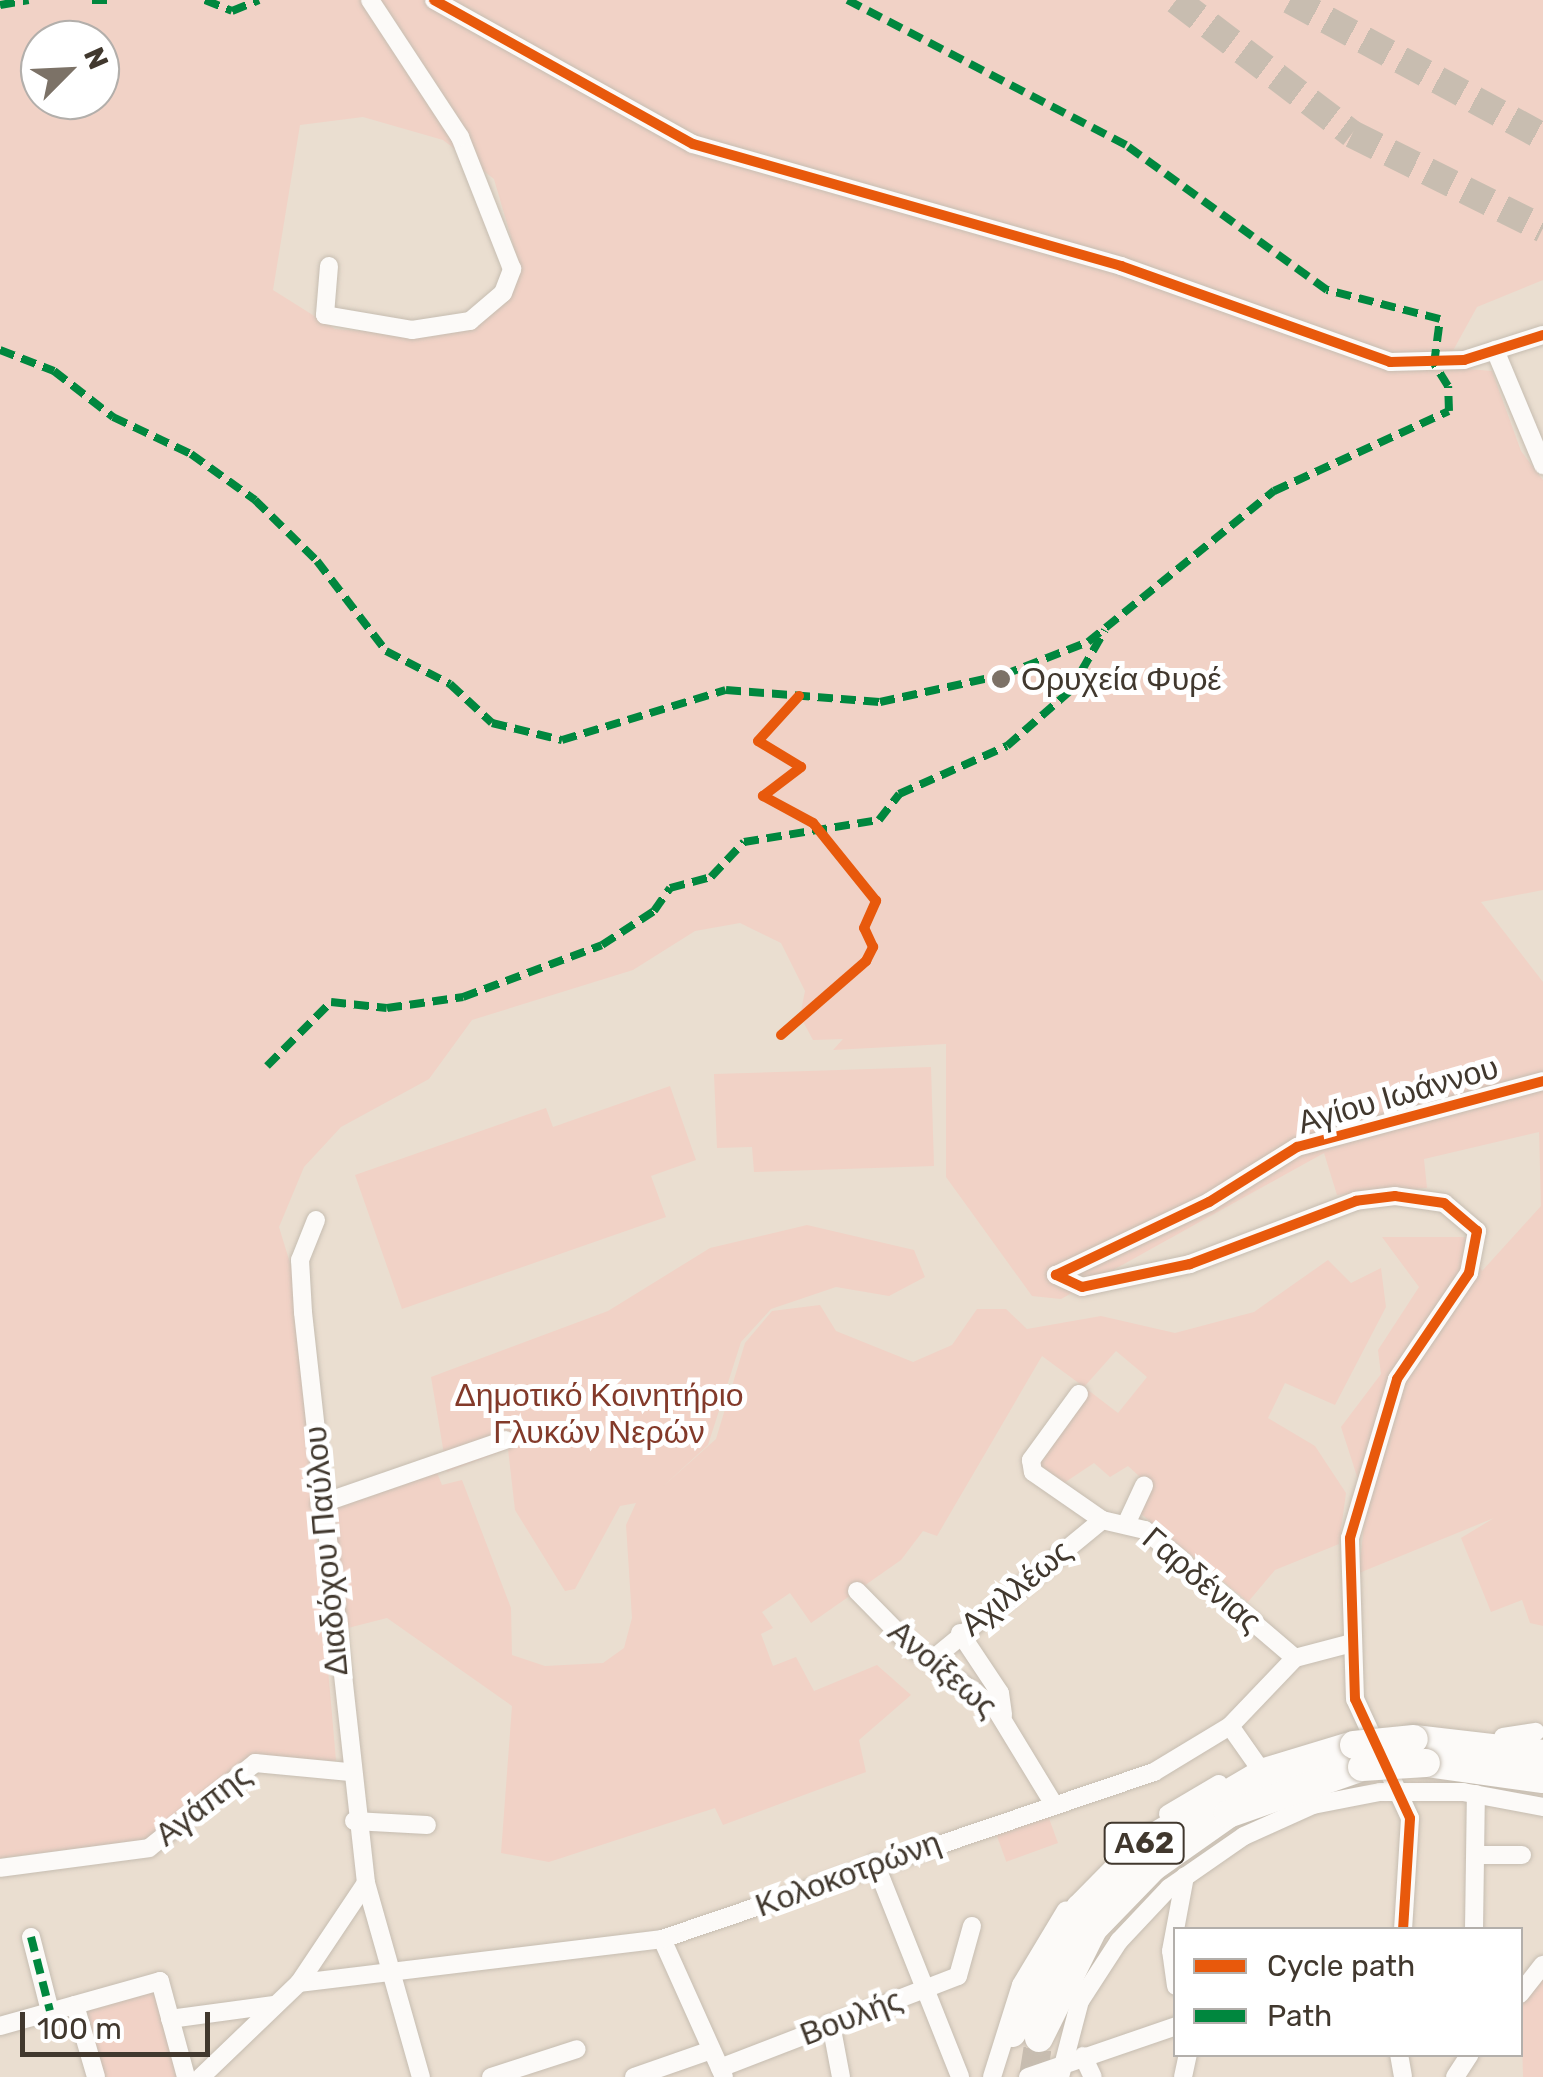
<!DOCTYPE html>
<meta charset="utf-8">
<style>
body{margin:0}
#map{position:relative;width:1543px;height:2077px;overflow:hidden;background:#eaded0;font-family:Rubik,sans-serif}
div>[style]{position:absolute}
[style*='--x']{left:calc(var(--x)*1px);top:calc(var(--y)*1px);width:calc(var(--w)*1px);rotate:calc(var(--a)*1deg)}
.green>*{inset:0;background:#f1d2c6;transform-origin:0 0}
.highway-tunnel>*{height:28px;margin-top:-14px;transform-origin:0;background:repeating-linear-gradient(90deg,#c8bdb0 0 28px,transparent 0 42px)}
.roads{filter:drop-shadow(0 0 2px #c6bdb1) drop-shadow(0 0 2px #c6bdb1)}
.minor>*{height:18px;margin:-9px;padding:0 9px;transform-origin:9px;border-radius:9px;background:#fcfaf8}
.highway>*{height:28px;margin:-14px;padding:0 14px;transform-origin:14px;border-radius:14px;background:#fcfaf8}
.bridges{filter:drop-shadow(0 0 2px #c6bdb1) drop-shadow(0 0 2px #c6bdb1)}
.highway-bridge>*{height:28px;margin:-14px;padding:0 14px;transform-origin:14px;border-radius:14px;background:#fcfaf8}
.quiet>*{height:8px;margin-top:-4px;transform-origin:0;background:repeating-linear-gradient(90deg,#00873e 0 15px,transparent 0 23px)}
.cycleway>*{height:10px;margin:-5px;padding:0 5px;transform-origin:5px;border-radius:5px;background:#e8590c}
.dots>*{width:28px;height:28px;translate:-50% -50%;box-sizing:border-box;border:5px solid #fff;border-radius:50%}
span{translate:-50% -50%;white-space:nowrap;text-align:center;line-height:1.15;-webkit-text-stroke:10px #fff;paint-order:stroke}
.shield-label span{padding:2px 8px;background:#fff;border:2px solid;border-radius:8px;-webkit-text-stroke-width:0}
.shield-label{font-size:30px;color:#41382e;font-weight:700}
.poi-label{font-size:32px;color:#41382e}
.left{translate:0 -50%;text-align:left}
.street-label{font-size:32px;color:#41382e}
.park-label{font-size:32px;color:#833a2a}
.legend{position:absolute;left:1173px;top:1927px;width:350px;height:130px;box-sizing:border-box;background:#fff;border:2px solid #b3afab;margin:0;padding:12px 18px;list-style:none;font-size:30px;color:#41382e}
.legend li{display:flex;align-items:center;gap:20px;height:50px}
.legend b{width:50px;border:2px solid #b3afab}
.north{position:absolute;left:20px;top:20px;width:100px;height:100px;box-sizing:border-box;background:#fff;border:2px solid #b3afab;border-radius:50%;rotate:66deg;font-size:28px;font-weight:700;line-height:40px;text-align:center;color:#41382e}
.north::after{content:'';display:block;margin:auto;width:35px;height:45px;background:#7c7267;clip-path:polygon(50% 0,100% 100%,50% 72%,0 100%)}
.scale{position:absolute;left:20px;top:2012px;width:190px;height:45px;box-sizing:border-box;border:5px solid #41382e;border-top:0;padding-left:12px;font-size:30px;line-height:35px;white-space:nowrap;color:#41382e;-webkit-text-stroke:8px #fff;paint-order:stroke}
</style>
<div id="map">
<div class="green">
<i style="clip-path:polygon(evenodd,0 0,1543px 0,1543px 280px,1477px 307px,1444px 367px,1492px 371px,1521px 451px,1543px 480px,1543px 890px,1481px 902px,1543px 982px,1543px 1626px,1530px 1623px,1522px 1600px,1491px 1612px,1461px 1538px,1494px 1518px,1359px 1573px,1366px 1504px,1341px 1427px,1381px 1374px,1378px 1350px,1419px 1287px,1382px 1237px,1468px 1237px,1482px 1271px,1541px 1206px,1539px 1132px,1424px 1159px,1427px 1188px,1337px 1195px,1324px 1153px,1061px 1299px,1032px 1296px,946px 1177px,946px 1044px,833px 1050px,843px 1039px,813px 1040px,800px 1016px,805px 991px,781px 943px,740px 923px,695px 931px,633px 970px,472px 1020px,429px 1079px,341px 1127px,304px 1167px,279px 1227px,294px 1276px,336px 1761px,260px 1757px,155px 1839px,0 1858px,0 0,40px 40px,100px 40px,100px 100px,40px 100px,40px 40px,0 0,363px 117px,443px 140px,494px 179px,517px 258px,507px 297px,486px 317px,435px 336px,335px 329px,273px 290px,300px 125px,363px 117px)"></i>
<i style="clip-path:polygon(931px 1067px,934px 1166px,754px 1172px,752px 1147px,717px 1148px,714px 1074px)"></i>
<i style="clip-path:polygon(670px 1086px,696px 1160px,651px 1176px,666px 1217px,402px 1309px,355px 1175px,546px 1108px,553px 1127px)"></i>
<i style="clip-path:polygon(807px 1225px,914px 1250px,925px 1277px,889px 1296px,836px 1287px,771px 1309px,741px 1342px,708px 1445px,660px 1489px,716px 1439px,745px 1343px,772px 1311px,820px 1305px,836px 1331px,913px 1362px,952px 1345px,977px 1309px,1006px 1309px,1027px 1329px,1101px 1316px,1175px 1333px,1254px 1312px,1328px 1260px,1351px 1283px,1381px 1268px,1386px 1307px,1335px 1405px,1285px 1383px,1268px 1418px,1315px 1446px,1346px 1493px,1339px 1544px,1275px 1570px,1248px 1602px,1140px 1513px,1151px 1487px,1128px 1466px,1110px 1477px,1094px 1463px,1064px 1483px,1040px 1465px,1088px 1390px,1118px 1413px,1147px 1377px,1116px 1351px,1084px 1387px,1042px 1356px,937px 1536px,923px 1531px,901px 1560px,811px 1623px,790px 1593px,762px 1612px,773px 1628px,761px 1634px,773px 1666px,796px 1657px,814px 1691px,877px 1665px,911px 1695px,859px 1740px,866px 1772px,723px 1825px,715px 1808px,549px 1862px,501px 1853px,512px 1706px,387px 1618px,340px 1630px,329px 1507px,436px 1470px,442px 1485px,462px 1480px,511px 1608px,512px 1655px,545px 1666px,603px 1663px,624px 1648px,632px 1618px,626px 1525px,636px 1503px,620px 1506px,575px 1589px,565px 1591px,515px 1510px,508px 1449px,447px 1472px,431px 1377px,608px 1311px,710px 1248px)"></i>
<i style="left:1046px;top:1810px;width:35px;height:55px;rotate:70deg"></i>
<i style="clip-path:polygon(1543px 1973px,1543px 2077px,1523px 2077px,1521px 2001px)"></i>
<i style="clip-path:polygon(159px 1987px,176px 2077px,104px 2077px,87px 2009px)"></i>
</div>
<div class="highway-tunnel">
<i style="--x:1176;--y:0;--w:221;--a:37.3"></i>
<i style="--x:1352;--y:134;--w:213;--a:26.4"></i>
<i style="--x:1290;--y:0;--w:288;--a:28.4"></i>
<i style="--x:1033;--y:2077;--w:39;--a:-81"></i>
</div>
<div class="roads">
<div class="minor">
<i style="--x:434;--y:0;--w:296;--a:29.1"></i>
<i style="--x:693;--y:144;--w:445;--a:15.9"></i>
<i style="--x:1121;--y:266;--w:286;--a:19.6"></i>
<i style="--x:1390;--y:362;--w:74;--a:-1.5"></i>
<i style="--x:1464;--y:360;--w:83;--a:-17.6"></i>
<i style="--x:329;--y:266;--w:49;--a:94.7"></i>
<i style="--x:325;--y:315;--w:88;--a:9.8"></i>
<i style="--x:412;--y:330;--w:59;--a:-8.8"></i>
<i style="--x:470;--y:321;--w:43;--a:-40.3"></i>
<i style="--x:503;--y:293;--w:26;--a:-69"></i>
<i style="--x:512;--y:269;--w:142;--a:-111.5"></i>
<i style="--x:460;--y:137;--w:164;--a:-123.3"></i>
<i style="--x:1495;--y:350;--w:125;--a:67.3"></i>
<i style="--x:1079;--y:1394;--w:82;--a:126"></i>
<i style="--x:1031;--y:1460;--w:12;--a:81"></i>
<i style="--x:1033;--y:1472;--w:84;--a:34.8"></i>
<i style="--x:1102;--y:1520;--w:44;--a:13.1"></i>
<i style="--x:1145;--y:1530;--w:197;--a:40.5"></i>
<i style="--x:320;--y:1504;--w:196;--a:-19.1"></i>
<i style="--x:1128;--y:1520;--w:38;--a:-65"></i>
<i style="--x:857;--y:1591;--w:80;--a:45.5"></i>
<i style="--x:913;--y:1648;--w:100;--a:35.6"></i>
<i style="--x:994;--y:1706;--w:114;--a:58.7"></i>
<i style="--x:960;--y:1633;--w:72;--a:56.3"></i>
<i style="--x:1000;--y:1693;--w:22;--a:82"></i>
<i style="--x:933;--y:1659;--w:219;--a:-39.4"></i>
<i style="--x:1230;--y:1726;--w:45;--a:54.9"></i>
<i style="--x:1503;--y:1737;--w:33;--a:-9"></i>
<i style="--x:1168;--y:1814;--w:59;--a:-30.5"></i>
<i style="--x:354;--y:1821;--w:73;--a:3.1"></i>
<i style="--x:1477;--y:1855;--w:45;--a:0"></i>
<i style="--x:875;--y:1863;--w:230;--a:68.3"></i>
<i style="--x:0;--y:1868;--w:150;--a:-7.6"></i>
<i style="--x:149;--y:1848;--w:136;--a:-38.7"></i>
<i style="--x:255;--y:1763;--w:93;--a:5.5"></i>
<i style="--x:366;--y:1883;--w:202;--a:74.2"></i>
<i style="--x:1403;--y:1930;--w:112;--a:-86.4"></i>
<i style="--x:1410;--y:1818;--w:131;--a:-114.8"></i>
<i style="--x:1355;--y:1699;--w:161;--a:-91.8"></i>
<i style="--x:1350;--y:1538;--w:166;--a:-73.5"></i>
<i style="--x:1397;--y:1379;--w:128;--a:-55.8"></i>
<i style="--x:1469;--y:1273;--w:43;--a:-79.2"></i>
<i style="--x:1477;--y:1231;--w:43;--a:-139.7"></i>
<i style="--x:1444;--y:1203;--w:49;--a:-171.9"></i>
<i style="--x:1395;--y:1196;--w:39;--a:173"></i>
<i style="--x:1356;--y:1201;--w:178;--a:159.2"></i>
<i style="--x:1190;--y:1264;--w:110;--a:168"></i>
<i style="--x:1082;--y:1287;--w:29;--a:-155"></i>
<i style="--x:1056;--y:1275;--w:170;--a:-25.5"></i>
<i style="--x:1209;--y:1202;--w:104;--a:-32"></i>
<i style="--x:1297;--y:1147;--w:255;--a:-15"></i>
<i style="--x:1474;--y:1930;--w:136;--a:-89.2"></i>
<i style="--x:31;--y:1937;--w:76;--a:75.6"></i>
<i style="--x:662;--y:1939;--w:151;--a:65.8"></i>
<i style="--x:299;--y:1983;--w:366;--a:-6.9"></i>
<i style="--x:662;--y:1939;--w:520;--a:-18.75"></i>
<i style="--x:1154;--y:1772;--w:89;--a:-31.2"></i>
<i style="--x:1230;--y:1726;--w:94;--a:-46.3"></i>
<i style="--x:1295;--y:1658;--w:55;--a:-14.8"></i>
<i style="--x:1176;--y:1986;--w:35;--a:-98"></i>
<i style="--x:1171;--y:1951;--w:76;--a:-79.4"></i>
<i style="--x:1520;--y:1994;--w:37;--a:-52"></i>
<i style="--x:75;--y:2005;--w:75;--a:73.7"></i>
<i style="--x:170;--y:2019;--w:105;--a:-7.7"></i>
<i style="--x:831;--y:2024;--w:54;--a:79.3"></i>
<i style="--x:0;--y:2026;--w:166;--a:-15.7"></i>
<i style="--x:160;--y:1981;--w:99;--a:74.8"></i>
<i style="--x:1399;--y:2054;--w:23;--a:80"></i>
<i style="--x:1083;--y:2056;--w:23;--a:65"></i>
<i style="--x:720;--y:2068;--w:255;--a:-21.1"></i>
<i style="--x:958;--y:1976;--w:52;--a:-74.4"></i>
<i style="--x:201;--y:2077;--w:136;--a:-43.8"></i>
<i style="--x:299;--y:1983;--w:120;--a:-56.2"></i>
<i style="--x:366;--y:1883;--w:574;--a:-96.3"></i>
<i style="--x:303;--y:1312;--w:52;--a:-93.3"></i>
<i style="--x:300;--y:1260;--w:43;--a:-68.2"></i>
<i style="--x:491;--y:2077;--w:90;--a:-18"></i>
<i style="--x:634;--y:2077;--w:82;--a:-19.3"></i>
<i style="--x:992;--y:2077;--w:96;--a:-72.5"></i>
<i style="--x:1021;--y:1985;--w:87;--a:-59"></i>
<i style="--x:1028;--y:2077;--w:157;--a:-19"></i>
<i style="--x:1060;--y:2077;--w:79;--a:-75.3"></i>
<i style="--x:1080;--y:2001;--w:72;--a:-57"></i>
<i style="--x:1119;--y:1941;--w:73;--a:-46.7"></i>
<i style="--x:1169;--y:1888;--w:91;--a:-34.7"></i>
<i style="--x:1244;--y:1836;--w:76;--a:-24.2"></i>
<i style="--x:1313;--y:1805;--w:68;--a:-11"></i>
<i style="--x:1380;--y:1792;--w:83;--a:0"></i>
<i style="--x:1463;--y:1792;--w:81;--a:10.6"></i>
<i style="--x:1183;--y:2077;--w:24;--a:-78"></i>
<i style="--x:1455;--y:2077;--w:27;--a:-57"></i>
</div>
<div class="highway">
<i style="--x:1414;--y:1739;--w:130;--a:6.6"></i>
<i style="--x:1426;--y:1763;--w:118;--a:7.8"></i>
<i style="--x:1012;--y:2033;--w:142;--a:-61.5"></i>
<i style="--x:1080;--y:1908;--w:91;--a:-45.4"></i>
<i style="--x:1144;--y:1843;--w:140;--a:-30.4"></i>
<i style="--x:1265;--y:1772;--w:93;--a:-16.9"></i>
<i style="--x:1039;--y:2038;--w:122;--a:-63.6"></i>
<i style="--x:1093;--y:1929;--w:86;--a:-45.9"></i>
<i style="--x:1153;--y:1867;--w:92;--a:-35.2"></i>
<i style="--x:1228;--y:1814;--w:142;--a:-19.3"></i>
</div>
</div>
<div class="bridges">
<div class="highway-bridge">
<i style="--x:1354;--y:1745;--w:60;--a:-5.7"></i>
<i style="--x:1362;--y:1767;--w:64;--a:-3.6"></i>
</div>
</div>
<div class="quiet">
<i style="--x:92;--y:0;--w:21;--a:0"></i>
<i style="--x:205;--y:0;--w:29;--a:22"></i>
<i style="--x:232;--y:11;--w:29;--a:-22"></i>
<i style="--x:0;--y:5;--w:29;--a:-10"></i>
<i style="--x:0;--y:350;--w:58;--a:21.3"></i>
<i style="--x:54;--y:371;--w:75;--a:37.9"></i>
<i style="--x:113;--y:417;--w:86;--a:25.4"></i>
<i style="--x:191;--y:454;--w:79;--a:35.7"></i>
<i style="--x:255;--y:500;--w:87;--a:44.5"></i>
<i style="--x:317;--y:561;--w:113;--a:52.5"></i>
<i style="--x:386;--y:651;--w:72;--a:27.3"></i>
<i style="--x:450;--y:684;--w:57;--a:42.9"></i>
<i style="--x:492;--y:723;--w:72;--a:13.7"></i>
<i style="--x:562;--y:740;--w:171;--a:-17"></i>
<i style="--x:726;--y:690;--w:154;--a:4.5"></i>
<i style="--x:880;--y:702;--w:126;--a:-12.4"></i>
<i style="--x:1003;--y:675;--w:91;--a:-21.2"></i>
<i style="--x:1088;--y:642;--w:240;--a:-39.1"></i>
<i style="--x:1274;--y:491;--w:192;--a:-24.6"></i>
<i style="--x:1449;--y:411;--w:25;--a:-92"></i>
<i style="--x:1448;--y:386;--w:26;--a:-122"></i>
<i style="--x:1434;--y:364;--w:45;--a:-82.4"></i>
<i style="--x:1440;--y:319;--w:117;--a:-165.6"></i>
<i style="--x:1327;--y:290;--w:248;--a:-144.2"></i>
<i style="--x:1126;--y:145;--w:314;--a:-152.5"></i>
<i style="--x:267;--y:1066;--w:91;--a:-45"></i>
<i style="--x:331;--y:1002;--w:56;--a:6.1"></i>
<i style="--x:387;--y:1008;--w:77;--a:-8.2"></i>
<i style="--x:463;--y:997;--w:148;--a:-20.5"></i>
<i style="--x:602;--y:945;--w:62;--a:-33.2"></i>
<i style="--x:654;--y:911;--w:28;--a:-55"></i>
<i style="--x:670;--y:888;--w:42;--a:-15"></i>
<i style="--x:711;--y:877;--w:48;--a:-46.7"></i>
<i style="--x:744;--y:842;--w:137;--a:-9.3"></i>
<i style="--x:879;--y:820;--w:33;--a:-52"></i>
<i style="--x:899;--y:794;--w:118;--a:-24"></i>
<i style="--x:1007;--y:746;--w:84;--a:-41.1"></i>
<i style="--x:1070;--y:691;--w:70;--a:-60.2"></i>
<i style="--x:31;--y:1937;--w:76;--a:75.6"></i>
</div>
<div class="cycleway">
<i style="--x:434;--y:0;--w:296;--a:29.1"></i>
<i style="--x:693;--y:144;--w:445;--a:15.9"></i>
<i style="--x:1121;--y:266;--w:286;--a:19.6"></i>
<i style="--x:1390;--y:362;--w:74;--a:-1.5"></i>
<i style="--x:1464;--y:360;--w:83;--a:-17.6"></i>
<i style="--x:781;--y:1035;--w:113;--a:-41"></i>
<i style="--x:866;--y:961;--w:16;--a:-63"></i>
<i style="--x:873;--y:947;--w:21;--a:-115"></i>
<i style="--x:864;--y:928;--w:30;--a:-66"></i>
<i style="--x:876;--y:901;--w:100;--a:-128.9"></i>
<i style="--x:813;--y:823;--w:57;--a:-151.6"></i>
<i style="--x:763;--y:796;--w:48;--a:-37.3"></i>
<i style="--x:801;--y:767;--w:50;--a:-148.8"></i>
<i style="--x:758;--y:741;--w:61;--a:-47.7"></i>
<i style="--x:1403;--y:1930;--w:112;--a:-86.4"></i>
<i style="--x:1410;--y:1818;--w:131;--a:-114.8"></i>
<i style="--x:1355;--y:1699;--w:161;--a:-91.8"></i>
<i style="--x:1350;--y:1538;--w:166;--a:-73.5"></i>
<i style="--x:1397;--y:1379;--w:128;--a:-55.8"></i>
<i style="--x:1469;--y:1273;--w:43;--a:-79.2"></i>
<i style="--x:1477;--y:1231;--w:43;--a:-139.7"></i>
<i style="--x:1444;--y:1203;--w:49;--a:-171.9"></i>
<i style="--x:1395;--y:1196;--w:39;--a:173"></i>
<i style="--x:1356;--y:1201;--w:178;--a:159.2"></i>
<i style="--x:1190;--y:1264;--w:110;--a:168"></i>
<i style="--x:1082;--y:1287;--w:29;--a:-155"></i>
<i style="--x:1056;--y:1275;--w:170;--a:-25.5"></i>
<i style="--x:1209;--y:1202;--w:104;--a:-32"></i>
<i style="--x:1297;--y:1147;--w:255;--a:-15"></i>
</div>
<div class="dots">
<i style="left:1001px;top:679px;background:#7c7267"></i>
</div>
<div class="shield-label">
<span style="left:1144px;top:1843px">Α62</span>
</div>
<div class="poi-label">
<span class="left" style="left:1021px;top:679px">Ορυχεία Φυρέ</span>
</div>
<div class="street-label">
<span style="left:1398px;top:1095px;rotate:-16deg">Αγίου Ιωάννου</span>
<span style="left:326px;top:1551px;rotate:-95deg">Διαδόχου Παύλου</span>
<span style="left:1202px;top:1580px;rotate:40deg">Γαρδένιας</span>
<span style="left:1016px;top:1588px;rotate:-39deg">Αχιλλέως</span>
<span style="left:943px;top:1669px;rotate:40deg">Ανοίξεως</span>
<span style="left:203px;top:1805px;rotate:-38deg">Αγάπης</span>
<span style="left:848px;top:1874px;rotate:-20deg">Κολοκοτρώνη</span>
<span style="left:851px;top:2017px;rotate:-21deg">Βουλής</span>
</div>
<div class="park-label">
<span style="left:599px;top:1414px">Δημοτικό Κοινητήριο<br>Γλυκών Νερών</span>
</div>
<ul class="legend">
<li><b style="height:12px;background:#e8590c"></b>Cycle path</li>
<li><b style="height:12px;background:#00873e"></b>Path</li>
</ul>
<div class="north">N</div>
<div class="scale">100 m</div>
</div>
